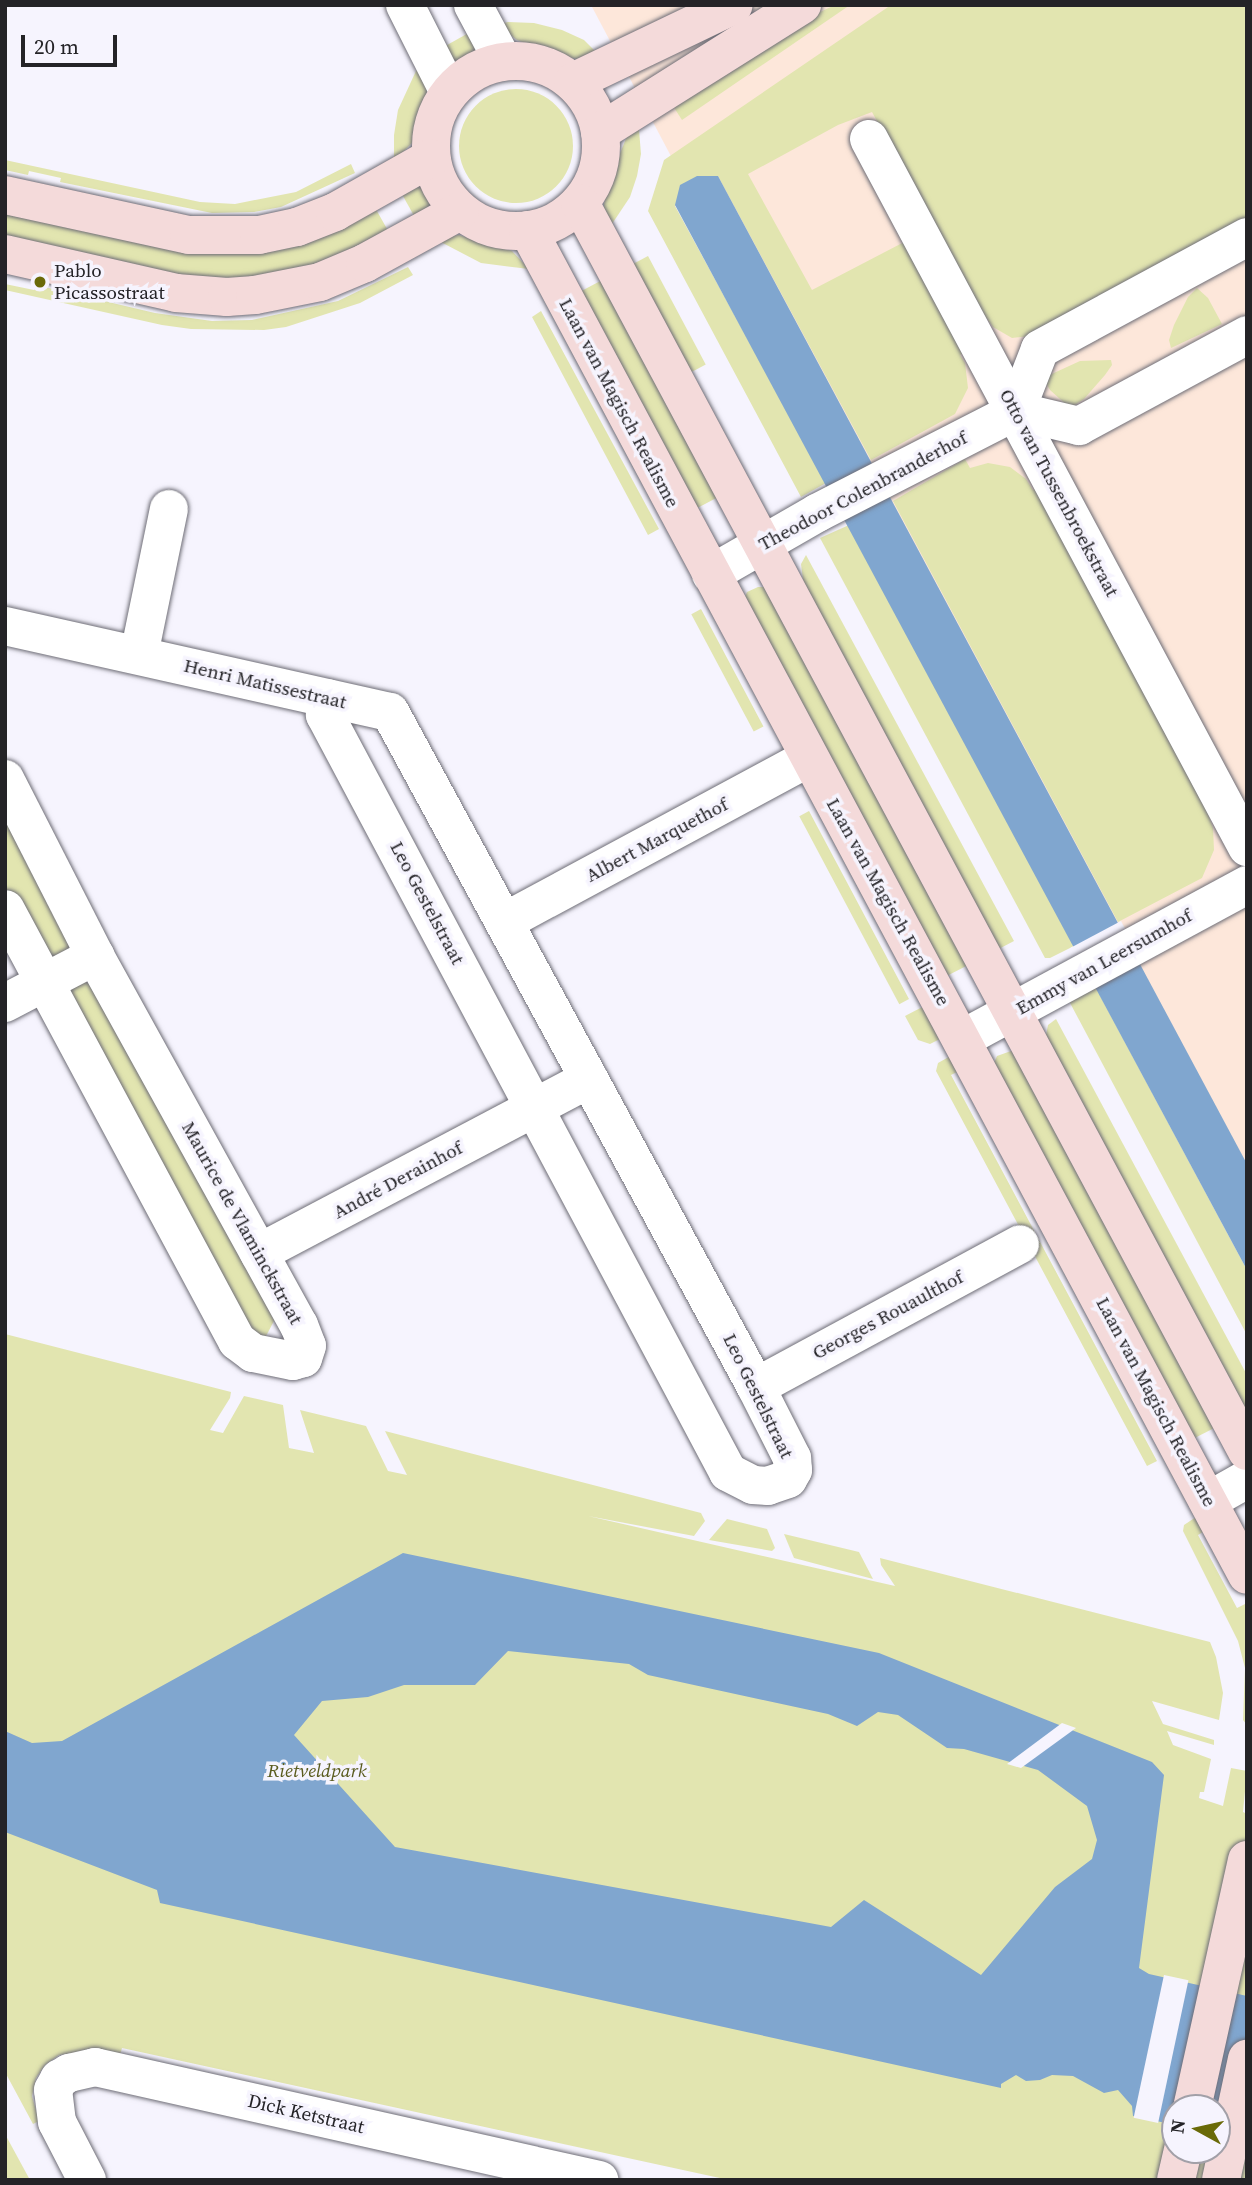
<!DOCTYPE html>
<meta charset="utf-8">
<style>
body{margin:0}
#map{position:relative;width:1252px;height:2185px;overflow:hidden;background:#f6f4fe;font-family:"Source Serif 4",serif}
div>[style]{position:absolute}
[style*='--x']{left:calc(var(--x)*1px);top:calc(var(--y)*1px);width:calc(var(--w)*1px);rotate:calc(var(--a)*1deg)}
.industrial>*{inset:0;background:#fde7da}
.green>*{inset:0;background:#e2e5b0;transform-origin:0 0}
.round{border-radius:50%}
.water>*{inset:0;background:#80a6cf}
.pier>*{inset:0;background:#f6f4fe;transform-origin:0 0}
.roads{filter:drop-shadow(0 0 2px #6e6d76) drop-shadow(0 0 2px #6e6d76)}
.street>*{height:38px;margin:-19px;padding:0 19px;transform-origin:19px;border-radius:19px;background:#fff}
.secondary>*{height:38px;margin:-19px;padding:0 19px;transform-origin:19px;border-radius:19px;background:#f4dada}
.secondary>.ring{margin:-19px;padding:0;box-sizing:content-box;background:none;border:38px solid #f4dada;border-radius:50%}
.dots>*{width:19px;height:19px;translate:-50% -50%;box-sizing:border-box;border:4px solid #f6f4fe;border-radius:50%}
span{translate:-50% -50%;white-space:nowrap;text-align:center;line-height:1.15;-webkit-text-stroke:7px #f6f4fe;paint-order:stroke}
.poi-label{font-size:19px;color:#242327}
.left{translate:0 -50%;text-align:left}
.street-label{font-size:19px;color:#242327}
.park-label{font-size:19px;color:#5a5b1e;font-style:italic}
.frame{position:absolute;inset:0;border:7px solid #242327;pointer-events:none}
.north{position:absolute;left:1161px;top:2094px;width:70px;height:70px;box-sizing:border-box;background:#f6f4fe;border:2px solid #a2a0a8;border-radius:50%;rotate:278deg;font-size:19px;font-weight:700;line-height:28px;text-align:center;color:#242327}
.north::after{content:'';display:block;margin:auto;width:24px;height:32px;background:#6a6a08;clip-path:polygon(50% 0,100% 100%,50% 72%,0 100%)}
.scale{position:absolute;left:21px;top:35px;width:96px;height:32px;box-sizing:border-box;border:4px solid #242327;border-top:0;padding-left:9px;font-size:21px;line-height:24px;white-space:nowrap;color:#242327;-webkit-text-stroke:5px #f6f4fe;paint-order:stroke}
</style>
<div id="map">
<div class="industrial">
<i style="clip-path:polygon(591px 5px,1247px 5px,1247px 1245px)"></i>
</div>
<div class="green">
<i style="clip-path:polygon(835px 5px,850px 5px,682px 120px,671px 103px,801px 21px)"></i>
<i style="clip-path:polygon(891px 5px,1247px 5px,1247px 219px,1031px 336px,1012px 338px,993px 327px,977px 305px,872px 112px,838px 125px,748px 174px,812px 290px,908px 240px,970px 349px,960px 355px,965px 363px,968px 388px,955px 414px,871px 460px,718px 176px,675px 206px,826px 483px,801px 497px,648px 211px,664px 160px)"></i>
<i style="clip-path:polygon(508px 22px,534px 23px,562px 30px,584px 40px,597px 53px,577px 59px,556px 55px,517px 40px,497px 25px)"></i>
<i style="clip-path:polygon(472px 31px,484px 51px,450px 66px,440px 49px)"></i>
<i style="clip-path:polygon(423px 67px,427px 91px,414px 141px,394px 161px,394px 135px,398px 110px,416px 71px)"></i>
<i class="round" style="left:459px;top:89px;width:114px;height:114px"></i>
<i style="clip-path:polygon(639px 130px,641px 154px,637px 176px,630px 197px,612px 224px,603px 211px,607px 186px,627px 136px)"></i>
<i style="clip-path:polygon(5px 160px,200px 202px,235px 204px,296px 192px,351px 164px,355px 173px,281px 207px,254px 212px,212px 213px,60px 182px,61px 178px,29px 171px,28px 175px,5px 170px)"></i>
<i style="left:421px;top:177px;width:38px;height:25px;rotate:61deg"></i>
<i style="clip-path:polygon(373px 204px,391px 236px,352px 258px,215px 286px,5px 244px,5px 206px,122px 234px)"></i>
<i style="clip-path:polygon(459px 235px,512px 251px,529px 269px,481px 263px,437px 240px,439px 237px)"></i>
<i style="left:648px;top:256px;width:123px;height:25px;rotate:62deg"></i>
<i style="clip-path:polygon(408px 267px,413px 275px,360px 303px,286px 327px,264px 330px,191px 329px,162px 325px,5px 290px,5px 284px,34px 290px,36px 285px,155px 313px,212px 321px,252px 320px,338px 301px)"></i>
<i style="left:606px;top:278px;width:246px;height:38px;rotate:62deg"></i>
<i style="clip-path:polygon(1197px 288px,1208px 298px,1222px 324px,1171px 348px,1169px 340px,1174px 325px,1188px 297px)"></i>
<i style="clip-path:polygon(541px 311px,659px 529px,648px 535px,532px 317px)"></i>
<i style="clip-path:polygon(1111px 360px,1112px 365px,1105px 375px,1084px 399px,1070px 408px,1050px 390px,1043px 378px,1080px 361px)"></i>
<i style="clip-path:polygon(965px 459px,970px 468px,988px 463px,1010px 467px,1026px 479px,1033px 490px,1042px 485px,1217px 813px,1209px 817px,1213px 828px,1214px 850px,1202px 878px,1118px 922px,893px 501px)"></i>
<i style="clip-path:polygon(849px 525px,1074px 946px,1050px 958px,1045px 958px,820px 538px)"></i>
<i style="clip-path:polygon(806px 555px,1014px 941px,993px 952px,805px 595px,801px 564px)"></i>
<i style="clip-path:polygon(758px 587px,766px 587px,972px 963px,939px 980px,743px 601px,747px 592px)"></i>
<i style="left:701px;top:609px;width:133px;height:11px;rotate:62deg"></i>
<i style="left:809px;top:811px;width:213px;height:11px;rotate:62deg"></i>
<i style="clip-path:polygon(5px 812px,72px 941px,67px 956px,53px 962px,5px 894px)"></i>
<i style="clip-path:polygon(75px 980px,92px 982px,275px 1319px,265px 1338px,254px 1339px,68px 990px)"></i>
<i style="clip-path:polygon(1096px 988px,1247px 1270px,1247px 1335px,1069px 1001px)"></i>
<i style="clip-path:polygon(928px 1004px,942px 1038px,930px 1044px,918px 1040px,905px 1016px)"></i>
<i style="clip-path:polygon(1056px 1019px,1247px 1375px,1247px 1412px,1046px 1035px,1048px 1025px)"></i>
<i style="clip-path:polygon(1011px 1051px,1017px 1054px,1220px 1425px,1187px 1442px,993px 1065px,997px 1056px)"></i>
<i style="clip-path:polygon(954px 1054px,961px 1070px,951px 1075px,1157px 1461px,1147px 1466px,936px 1071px,938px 1063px)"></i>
<i style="clip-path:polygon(evenodd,5px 1334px,231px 1392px,230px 1398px,210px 1430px,223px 1433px,244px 1396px,283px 1405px,289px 1448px,314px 1453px,300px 1410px,366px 1426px,388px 1471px,407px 1475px,385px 1431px,701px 1513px,705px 1521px,694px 1536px,588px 1516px,895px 1586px,881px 1565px,880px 1558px,1210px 1642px,1216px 1657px,1223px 1693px,1219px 1720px,1152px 1701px,1163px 1724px,1214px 1740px,1214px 1745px,1167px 1731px,1173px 1745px,1211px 1759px,1204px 1792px,1200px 1792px,1199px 1798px,1223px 1806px,1231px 1768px,1247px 1771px,1243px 1812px,1247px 1814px,1247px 2180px,729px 2180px,122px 2048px,118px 2062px,75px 2053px,59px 2055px,45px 2065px,36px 2078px,32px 2096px,39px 2121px,33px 2124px,5px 2072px,5px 1334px,1175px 2108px,1217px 2108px,1217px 2150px,1175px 2150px,1175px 2108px)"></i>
<i style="clip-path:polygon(1199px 1515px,1208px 1529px,1198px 1535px,1237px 1608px,1247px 1603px,1247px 1725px,1243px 1720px,1245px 1668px,1238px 1641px,1183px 1531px,1184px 1525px)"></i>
<i style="clip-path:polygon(727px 1519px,767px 1529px,775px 1548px,772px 1551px,709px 1540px)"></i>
<i style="clip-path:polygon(784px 1534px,859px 1552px,873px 1579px,794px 1558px)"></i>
<i style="clip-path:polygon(5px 2134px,30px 2180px,5px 2180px)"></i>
</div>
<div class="water">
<i style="clip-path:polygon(697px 176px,718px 176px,1247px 1164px,1247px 1270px,675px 205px,680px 185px)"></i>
<i style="clip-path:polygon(evenodd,403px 1553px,879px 1653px,1152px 1762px,1164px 1775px,1139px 1968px,1149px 1974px,1247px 1996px,1247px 2141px,1217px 2108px,1175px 2108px,1175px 2125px,1133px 2116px,1132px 2106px,1118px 2090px,1104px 2093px,1073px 2076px,1052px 2075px,1040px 2080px,1026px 2081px,1016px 2075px,1001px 2084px,1001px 2088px,160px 1903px,157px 1890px,5px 1832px,5px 1731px,32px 1743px,62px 1741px,403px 1553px,508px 1651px,629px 1664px,648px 1675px,828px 1714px,857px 1726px,878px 1712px,898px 1715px,947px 1748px,964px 1749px,1038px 1770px,1087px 1806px,1097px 1840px,1092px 1859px,1055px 1887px,981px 1975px,864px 1900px,831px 1927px,395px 1847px,294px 1735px,322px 1701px,368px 1697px,404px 1685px,475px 1685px,508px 1651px)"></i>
</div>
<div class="pier">
<i style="left:1121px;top:921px;width:44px;height:57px;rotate:62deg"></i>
<i style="clip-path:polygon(1062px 1723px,1076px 1728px,1021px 1768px,1007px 1764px)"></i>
<i style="left:1164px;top:1975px;width:25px;height:146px;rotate:12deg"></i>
</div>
<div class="roads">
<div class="street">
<i style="--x:405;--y:5;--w:97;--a:63.2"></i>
<i style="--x:473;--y:5;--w:64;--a:61.8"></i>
<i style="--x:869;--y:139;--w:803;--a:61.9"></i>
<i style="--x:1016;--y:411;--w:66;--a:-68.8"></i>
<i style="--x:1040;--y:349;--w:235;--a:-28.4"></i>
<i style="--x:711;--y:574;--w:122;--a:-29.9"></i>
<i style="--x:817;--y:513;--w:224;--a:-27.1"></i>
<i style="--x:1016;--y:411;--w:65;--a:13.4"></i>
<i style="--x:1079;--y:426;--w:191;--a:-28.4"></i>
<i style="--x:5;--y:626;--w:394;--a:12.6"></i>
<i style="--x:390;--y:712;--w:768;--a:61.53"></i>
<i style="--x:756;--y:1387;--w:80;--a:63.1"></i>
<i style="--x:792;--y:1458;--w:12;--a:85"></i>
<i style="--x:793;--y:1470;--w:10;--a:119"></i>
<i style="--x:788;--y:1479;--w:21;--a:161"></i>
<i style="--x:768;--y:1486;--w:15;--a:-176"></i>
<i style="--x:753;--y:1485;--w:28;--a:-153"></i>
<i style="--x:728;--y:1472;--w:858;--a:-118.03"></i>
<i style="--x:325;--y:715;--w:17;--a:-80"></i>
<i style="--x:139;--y:655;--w:149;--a:-78.4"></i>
<i style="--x:5;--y:779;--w:199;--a:63"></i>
<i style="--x:95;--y:956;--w:422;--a:61.1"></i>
<i style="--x:299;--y:1325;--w:22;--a:69"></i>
<i style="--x:307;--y:1346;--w:13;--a:108"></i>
<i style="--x:303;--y:1358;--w:10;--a:163"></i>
<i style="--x:293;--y:1361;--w:41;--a:-168.7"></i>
<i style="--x:253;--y:1353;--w:20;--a:-143"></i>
<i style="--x:237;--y:1341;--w:490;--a:-118.2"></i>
<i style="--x:504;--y:922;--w:346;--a:-28.3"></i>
<i style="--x:5;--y:1003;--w:102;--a:-27.6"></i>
<i style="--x:962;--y:1039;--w:324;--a:-28.4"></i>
<i style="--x:259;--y:1253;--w:373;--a:-27.8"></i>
<i style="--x:756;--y:1387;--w:300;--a:-28.4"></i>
<i style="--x:1208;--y:1501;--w:45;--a:-29.4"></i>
<i style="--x:87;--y:2180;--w:65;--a:-117.3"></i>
<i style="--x:57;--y:2122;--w:32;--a:-97"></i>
<i style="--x:53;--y:2090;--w:13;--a:-61"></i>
<i style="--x:59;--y:2079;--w:12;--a:-31"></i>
<i style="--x:69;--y:2073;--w:27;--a:-13"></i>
<i style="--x:95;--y:2067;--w:517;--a:12.64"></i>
</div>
<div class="secondary">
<i class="ring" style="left:431px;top:61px;width:132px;height:132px"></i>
<i style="--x:573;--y:82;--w:178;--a:-25.6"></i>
<i style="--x:600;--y:132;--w:239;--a:-32.2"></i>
<i style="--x:5;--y:195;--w:188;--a:12.3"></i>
<i style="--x:189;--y:235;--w:70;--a:0"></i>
<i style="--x:259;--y:235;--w:39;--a:-12"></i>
<i style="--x:297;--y:227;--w:41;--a:-21.5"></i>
<i style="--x:335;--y:212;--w:110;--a:-29.4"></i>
<i style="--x:580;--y:203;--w:1415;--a:61.88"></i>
<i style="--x:528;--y:230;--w:1525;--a:61.87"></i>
<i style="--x:5;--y:254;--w:175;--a:12.8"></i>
<i style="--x:176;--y:293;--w:51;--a:4.5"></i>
<i style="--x:227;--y:297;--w:28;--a:-4"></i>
<i style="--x:255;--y:295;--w:66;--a:-11.3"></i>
<i style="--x:320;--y:282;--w:49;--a:-22.9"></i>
<i style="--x:365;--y:263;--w:108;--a:-28.7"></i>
<i style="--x:1192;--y:2108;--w:254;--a:-77.5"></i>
<i style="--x:1176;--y:2180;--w:31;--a:-77"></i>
<i style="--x:1221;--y:2180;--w:124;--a:-77.9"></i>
</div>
</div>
<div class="dots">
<i style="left:40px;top:282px;background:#6a6a08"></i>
</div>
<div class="poi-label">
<span class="left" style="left:54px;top:282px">Pablo<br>Picassostraat</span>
</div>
<div class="street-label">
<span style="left:619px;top:403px;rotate:62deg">Laan van Magisch Realisme</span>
<span style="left:863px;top:491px;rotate:-28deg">Theodoor Colenbranderhof</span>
<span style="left:1059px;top:493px;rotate:62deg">Otto van Tussenbroekstraat</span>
<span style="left:265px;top:684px;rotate:13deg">Henri Matissestraat</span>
<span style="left:657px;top:840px;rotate:-28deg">Albert Marquethof</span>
<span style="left:888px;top:902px;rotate:61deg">Laan van Magisch Realisme</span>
<span style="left:427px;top:903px;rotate:62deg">Leo Gestelstraat</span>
<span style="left:1104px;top:962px;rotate:-29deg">Emmy van Leersumhof</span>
<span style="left:398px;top:1180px;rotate:-28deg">André Derainhof</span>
<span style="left:242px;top:1223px;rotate:61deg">Maurice de Vlaminckstraat</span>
<span style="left:888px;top:1315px;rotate:-28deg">Georges Rouaulthof</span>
<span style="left:758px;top:1396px;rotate:64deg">Leo Gestelstraat</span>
<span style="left:1156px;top:1402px;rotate:62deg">Laan van Magisch Realisme</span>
<span style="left:306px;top:2114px;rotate:13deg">Dick Ketstraat</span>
</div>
<div class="park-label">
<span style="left:317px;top:1771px">Rietveldpark</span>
</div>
<div class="frame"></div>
<div class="north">N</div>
<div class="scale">20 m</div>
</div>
